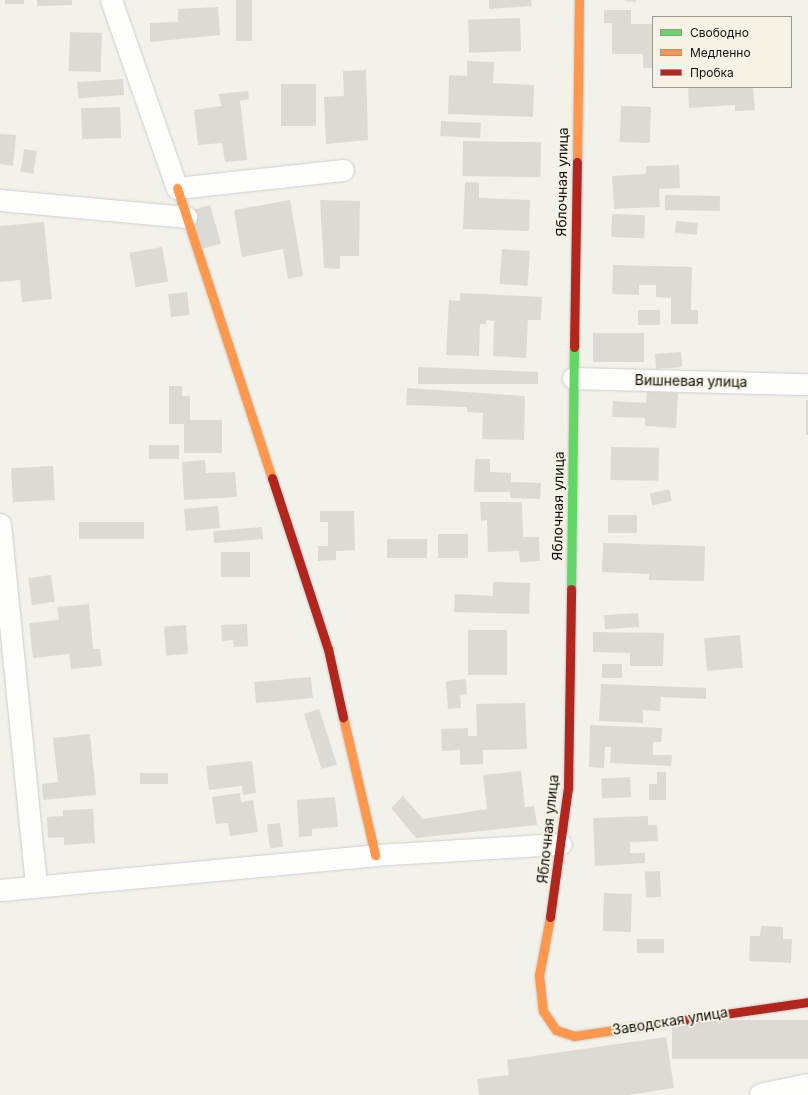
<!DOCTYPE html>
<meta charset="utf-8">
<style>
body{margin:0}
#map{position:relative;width:808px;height:1095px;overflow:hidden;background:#f2f1ea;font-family:Inter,sans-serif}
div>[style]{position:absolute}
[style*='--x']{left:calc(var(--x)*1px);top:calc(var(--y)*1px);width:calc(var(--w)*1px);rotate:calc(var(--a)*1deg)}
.building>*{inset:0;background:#dbdad5;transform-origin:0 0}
.roads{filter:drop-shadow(0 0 1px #cfcec9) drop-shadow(0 0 1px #cfcec9)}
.street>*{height:21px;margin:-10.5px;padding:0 10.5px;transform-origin:10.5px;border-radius:10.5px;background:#fdfdfc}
.fast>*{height:9px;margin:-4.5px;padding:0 4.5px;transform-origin:4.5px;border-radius:4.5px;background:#63d668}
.slow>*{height:9px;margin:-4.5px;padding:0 4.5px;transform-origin:4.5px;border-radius:4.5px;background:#ff974d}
.jam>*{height:9px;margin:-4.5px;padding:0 4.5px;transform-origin:4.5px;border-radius:4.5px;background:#b3261e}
span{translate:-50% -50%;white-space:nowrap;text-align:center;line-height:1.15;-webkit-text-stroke:4px #f6f3e6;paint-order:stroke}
.street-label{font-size:14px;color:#100f0b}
.legend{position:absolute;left:652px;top:16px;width:140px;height:72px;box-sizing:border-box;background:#f6f3e6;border:1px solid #9a988e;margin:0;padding:5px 7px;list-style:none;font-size:12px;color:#100f0b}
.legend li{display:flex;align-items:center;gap:8px;height:20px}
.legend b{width:20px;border:1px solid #9a988e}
</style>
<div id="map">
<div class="building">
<i style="left:5px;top:0;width:19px;height:4px"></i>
<i style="clip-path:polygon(37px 0,72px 0,72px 5px,37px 6px)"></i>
<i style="left:236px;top:0;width:16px;height:41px"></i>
<i style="clip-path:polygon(489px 0,531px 0,532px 6px,489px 9px)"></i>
<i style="clip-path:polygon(625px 0,636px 0,636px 2px,625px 1px)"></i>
<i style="clip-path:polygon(218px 7px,220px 35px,150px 42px,150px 23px,178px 22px,178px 9px)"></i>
<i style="clip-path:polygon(604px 10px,631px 10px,631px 24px,653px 24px,653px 68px,643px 68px,643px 54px,612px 54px,612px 23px,604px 23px)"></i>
<i style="left:520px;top:18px;width:33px;height:52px;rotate:88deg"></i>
<i style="left:70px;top:32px;width:32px;height:39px;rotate:2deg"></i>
<i style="clip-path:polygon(467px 61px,494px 62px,493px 83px,534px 85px,533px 117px,448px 114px,449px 75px,467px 76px)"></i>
<i style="clip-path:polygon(366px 70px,368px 140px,326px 144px,324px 97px,344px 96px,343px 71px)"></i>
<i style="left:123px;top:79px;width:16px;height:46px;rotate:86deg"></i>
<i style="left:281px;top:84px;width:35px;height:42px"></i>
<i style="clip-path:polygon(688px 87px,753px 87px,755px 110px,735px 111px,735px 105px,689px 108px)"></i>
<i style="clip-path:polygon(248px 91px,249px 99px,240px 101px,247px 160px,225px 162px,222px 143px,198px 145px,194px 110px,221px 106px,219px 94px)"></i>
<i style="left:621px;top:106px;width:30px;height:36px;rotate:2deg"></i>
<i style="left:120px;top:107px;width:31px;height:39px;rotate:88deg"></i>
<i style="left:441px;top:121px;width:40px;height:15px;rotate:3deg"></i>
<i style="clip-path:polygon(0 134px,16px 135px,13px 166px,0 164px)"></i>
<i style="left:463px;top:141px;width:78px;height:35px;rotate:1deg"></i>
<i style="left:24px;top:149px;width:13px;height:23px;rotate:9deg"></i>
<i style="clip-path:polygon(679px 165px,680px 188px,659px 189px,660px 207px,614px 209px,612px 176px,646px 174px,646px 166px)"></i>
<i style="clip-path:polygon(465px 182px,479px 183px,479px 198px,530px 200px,529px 231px,463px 229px)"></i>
<i style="left:665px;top:195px;width:55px;height:15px;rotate:1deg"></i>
<i style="clip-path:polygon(290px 200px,303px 276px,288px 279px,283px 249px,242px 257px,234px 210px)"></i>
<i style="clip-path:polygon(320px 200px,360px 201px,359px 256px,340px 256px,340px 269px,324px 268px)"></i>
<i style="left:210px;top:205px;width:40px;height:20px;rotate:74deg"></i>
<i style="left:612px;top:214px;width:33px;height:23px;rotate:2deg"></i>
<i style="left:676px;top:221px;width:22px;height:12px;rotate:5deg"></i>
<i style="clip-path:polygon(44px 222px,52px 299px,22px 302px,20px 280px,0 282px,0 226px)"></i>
<i style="left:162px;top:247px;width:35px;height:33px;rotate:80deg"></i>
<i style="left:502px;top:249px;width:28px;height:35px;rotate:4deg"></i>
<i style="clip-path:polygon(613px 265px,692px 267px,691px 310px,698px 310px,698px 324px,671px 324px,671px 298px,656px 297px,656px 285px,639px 285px,639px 295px,612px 294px)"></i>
<i style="left:187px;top:292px;width:23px;height:19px;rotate:83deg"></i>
<i style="clip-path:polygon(460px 293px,542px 297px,541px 320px,528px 320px,526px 358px,493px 356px,494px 321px,486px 320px,486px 324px,480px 324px,479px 356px,446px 355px,449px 300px,460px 301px)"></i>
<i style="left:638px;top:310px;width:22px;height:15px"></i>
<i style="left:644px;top:333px;width:29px;height:51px;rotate:90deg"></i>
<i style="left:681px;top:352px;width:15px;height:26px;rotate:86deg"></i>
<i style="clip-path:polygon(418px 367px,538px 372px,538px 384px,418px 384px)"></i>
<i style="clip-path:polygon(169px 386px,182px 386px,182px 396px,190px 396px,190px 420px,222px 420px,222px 453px,184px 453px,184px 424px,169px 424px)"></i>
<i style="clip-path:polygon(407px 388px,525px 396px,524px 440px,482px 439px,483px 413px,467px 412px,467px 407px,406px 405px)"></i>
<i style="clip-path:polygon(647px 392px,678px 393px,676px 428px,645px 426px,645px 418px,612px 417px,613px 401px,646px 403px)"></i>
<i style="left:806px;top:400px;width:2px;height:35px"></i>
<i style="left:149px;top:445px;width:30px;height:14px"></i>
<i style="left:611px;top:447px;width:48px;height:33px;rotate:1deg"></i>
<i style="clip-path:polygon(475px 459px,490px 459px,490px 472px,511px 473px,511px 482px,541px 483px,540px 499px,510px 498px,510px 492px,474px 492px)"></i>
<i style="clip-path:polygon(205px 460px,206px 473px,235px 472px,237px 497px,184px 500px,182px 462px)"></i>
<i style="left:53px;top:466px;width:34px;height:42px;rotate:87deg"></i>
<i style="left:669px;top:489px;width:12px;height:20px;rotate:76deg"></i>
<i style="clip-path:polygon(480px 502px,522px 502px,523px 537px,539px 537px,540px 561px,520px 562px,519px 551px,488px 552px,487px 520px,481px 521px)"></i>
<i style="left:218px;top:506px;width:22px;height:34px;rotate:85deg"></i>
<i style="clip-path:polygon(320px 511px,354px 511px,355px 550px,336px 551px,336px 560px,318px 561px,318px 546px,328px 546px,328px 522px,320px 522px)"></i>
<i style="left:608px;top:515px;width:29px;height:18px"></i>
<i style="left:144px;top:522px;width:17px;height:65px;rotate:90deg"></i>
<i style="left:262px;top:527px;width:12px;height:49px;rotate:85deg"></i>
<i style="left:438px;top:534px;width:30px;height:24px"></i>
<i style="left:387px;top:539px;width:40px;height:19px"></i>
<i style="clip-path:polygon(603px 543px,705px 546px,704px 581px,649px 580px,649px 574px,602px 572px)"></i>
<i style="left:221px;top:552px;width:29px;height:25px"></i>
<i style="left:51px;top:575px;width:27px;height:23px;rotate:82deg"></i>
<i style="clip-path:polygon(493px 582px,530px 583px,529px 614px,454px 612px,455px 594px,493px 596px)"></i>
<i style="clip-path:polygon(89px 604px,93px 649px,100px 649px,102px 666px,71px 669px,69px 654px,33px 658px,29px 623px,59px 620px,57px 607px)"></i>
<i style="left:638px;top:613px;width:14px;height:34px;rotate:86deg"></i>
<i style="clip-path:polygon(247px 624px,248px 646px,234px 647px,233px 640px,222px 641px,221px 625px)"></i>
<i style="left:186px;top:625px;width:29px;height:22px;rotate:86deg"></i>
<i style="left:468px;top:630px;width:39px;height:45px"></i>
<i style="clip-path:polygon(593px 632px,664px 633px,663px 666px,630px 666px,630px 653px,593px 652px)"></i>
<i style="left:740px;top:635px;width:33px;height:36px;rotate:85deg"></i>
<i style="left:602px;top:664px;width:20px;height:14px"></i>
<i style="left:311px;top:677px;width:21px;height:57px;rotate:85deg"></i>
<i style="clip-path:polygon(466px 679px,467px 694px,460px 695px,461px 708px,448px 709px,446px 681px)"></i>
<i style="clip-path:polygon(601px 684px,706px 688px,706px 699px,661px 697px,660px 711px,643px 710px,643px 723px,599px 721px)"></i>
<i style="clip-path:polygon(525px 703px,527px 749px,483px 750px,483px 764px,460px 765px,460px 750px,442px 751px,441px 729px,468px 728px,468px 736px,477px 736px,476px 704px)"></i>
<i style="left:319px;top:709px;width:58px;height:16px;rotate:72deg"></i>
<i style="clip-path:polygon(590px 725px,662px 728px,661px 742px,653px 742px,653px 755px,672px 755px,671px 766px,610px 763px,611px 747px,605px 747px,604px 768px,589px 767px)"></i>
<i style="clip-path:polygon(90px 734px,96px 795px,43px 800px,42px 784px,58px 782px,53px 738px)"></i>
<i style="clip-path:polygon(252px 761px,256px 793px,243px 795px,242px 786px,209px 790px,206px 766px)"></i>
<i style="clip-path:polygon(521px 771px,525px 807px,534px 806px,537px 825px,416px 838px,391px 808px,403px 796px,423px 819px,487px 809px,483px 775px)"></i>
<i style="clip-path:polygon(657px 772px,666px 772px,666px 800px,649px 800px,649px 784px,657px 784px)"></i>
<i style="left:168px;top:773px;width:11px;height:28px;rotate:90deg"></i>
<i style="left:630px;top:777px;width:20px;height:29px;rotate:87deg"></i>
<i style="clip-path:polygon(240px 793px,241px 802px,253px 800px,258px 832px,230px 836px,228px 823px,216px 824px,212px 797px)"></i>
<i style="clip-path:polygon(335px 797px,338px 827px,312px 829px,312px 836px,299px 837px,297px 800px)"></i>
<i style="clip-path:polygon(93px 809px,95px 843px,64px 845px,64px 837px,48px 838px,47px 817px,63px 816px,63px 810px)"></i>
<i style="clip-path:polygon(648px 816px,648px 825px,657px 825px,658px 841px,630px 842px,630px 853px,645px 853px,645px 863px,595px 866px,593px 818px)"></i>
<i style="left:280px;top:823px;width:24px;height:13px;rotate:83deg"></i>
<i style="left:660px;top:871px;width:26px;height:15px;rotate:88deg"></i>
<i style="left:604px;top:893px;width:28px;height:38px;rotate:2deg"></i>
<i style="clip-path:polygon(761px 926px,783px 927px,783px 939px,792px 939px,791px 963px,749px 961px,750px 936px,760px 936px)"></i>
<i style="left:637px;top:939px;width:27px;height:14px"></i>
<i style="left:808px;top:1020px;width:39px;height:136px;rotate:90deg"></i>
<i style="clip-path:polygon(666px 1037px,674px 1088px,627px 1095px,479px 1095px,477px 1079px,509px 1075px,507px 1060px)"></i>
</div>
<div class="roads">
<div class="street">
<i style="--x:111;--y:0;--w:199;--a:70.7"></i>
<i style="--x:177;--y:188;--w:167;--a:-6.2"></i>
<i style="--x:0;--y:200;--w:187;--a:5.2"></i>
<i style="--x:573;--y:378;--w:235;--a:1.5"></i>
<i style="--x:0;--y:524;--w:364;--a:84.3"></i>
<i style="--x:0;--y:890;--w:377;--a:-5.3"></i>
<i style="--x:375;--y:855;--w:186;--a:-3.4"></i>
<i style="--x:760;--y:1094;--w:49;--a:-11.8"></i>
</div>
<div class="fast">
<i style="--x:571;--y:589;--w:242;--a:-89.3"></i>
</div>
<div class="slow">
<i style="--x:577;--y:162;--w:162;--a:-89.3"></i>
<i style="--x:177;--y:188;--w:305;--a:71.9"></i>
<i style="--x:343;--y:717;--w:142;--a:76.9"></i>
<i style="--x:550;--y:917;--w:59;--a:100.7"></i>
<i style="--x:539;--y:975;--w:36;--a:84"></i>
<i style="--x:543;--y:1011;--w:23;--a:56"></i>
<i style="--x:556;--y:1030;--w:19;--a:18"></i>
<i style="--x:574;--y:1036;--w:48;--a:-8.5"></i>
</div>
<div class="jam">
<i style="--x:574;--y:347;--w:185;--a:-89.1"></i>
<i style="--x:272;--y:478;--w:180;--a:71.9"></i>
<i style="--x:328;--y:649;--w:70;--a:77.6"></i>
<i style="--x:550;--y:917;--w:130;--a:-82.1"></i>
<i style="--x:568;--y:788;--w:199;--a:-89.1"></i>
<i style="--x:621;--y:1029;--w:189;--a:-8.2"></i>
</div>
</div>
<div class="street-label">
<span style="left:562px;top:182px;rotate:-89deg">Яблочная улица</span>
<span style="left:691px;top:381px;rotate:1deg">Вишневая улица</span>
<span style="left:558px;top:506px;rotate:-89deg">Яблочная улица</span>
<span style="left:548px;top:829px;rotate:-84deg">Яблочная улица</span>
<span style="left:670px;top:1021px;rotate:-9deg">Заводская улица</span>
</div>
<ul class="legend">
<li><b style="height:5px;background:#63d668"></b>Свободно</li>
<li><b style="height:5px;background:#ff974d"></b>Медленно</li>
<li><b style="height:5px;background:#b3261e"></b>Пробка</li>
</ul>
</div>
